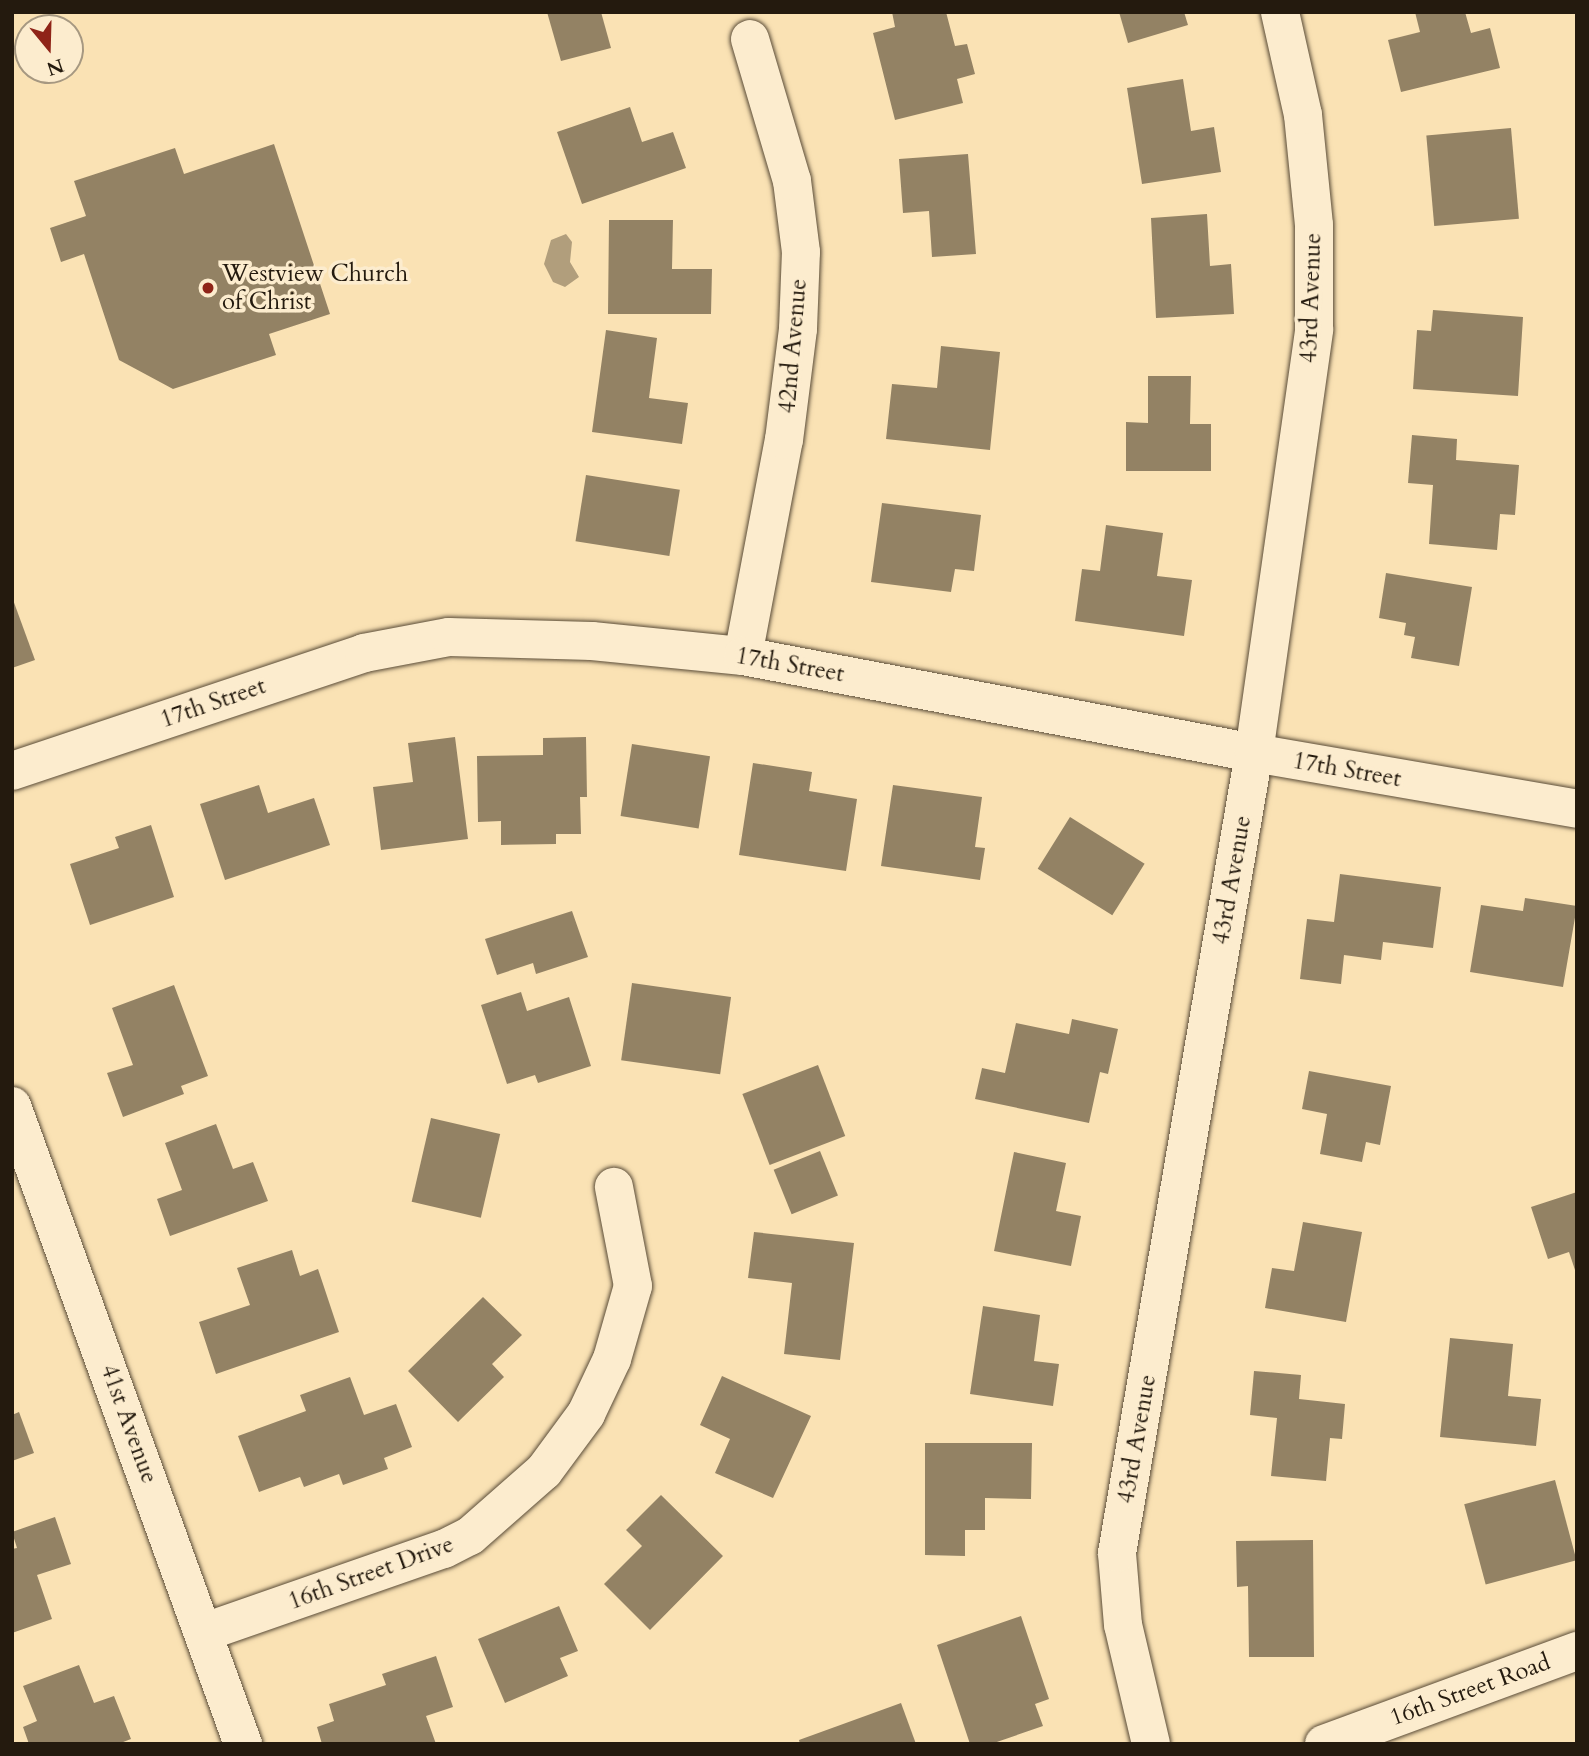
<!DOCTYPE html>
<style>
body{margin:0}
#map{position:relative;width:1589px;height:1756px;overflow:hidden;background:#fae2b4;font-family:Cardo,serif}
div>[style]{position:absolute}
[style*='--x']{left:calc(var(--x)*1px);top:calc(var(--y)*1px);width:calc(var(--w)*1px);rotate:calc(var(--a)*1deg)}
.water>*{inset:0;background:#b19e7c}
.building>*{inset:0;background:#938264;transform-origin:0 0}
.roads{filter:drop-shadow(0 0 2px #5a4c38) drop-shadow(0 0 2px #5a4c38)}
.minor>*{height:38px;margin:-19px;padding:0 19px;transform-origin:19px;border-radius:19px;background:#fcecce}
.dots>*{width:19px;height:19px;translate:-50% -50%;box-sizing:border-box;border:4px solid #fcecce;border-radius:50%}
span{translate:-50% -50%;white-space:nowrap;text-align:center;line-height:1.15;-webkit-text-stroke:7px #fcecce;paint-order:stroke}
.poi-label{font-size:24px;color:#241a0e}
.left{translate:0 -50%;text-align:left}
.street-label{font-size:24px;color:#241a0e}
.frame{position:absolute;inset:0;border:14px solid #241a0e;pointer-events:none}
.north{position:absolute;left:14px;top:14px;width:70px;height:70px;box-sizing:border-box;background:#fcecce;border:2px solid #a69881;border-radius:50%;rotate:161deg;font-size:19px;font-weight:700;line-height:28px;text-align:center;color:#241a0e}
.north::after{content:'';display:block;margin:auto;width:24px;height:32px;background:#8f2418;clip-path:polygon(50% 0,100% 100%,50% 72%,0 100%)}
</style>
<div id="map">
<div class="water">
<i style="clip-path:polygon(566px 234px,572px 242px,570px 262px,579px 277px,565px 287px,553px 282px,544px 264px,551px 240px)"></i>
</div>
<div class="building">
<i style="clip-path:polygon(547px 12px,601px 12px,611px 48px,561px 61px)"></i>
<i style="clip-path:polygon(892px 12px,946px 12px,955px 46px,967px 44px,975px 74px,957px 79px,963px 103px,895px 120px,873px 33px,895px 27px)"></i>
<i style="clip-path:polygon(1119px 12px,1184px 12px,1188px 25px,1128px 43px)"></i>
<i style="clip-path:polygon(1415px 12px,1465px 12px,1471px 33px,1490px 28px,1500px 68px,1401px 92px,1388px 40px,1420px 32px)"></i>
<i style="clip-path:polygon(1183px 79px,1191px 131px,1214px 127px,1221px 172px,1142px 184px,1127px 88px)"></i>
<i style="clip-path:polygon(630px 107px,642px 142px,673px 132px,686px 168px,582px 204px,557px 132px)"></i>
<i style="left:1511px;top:128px;width:91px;height:85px;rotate:85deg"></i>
<i style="clip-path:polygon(274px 144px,330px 314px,269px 334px,276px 355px,173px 389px,119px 360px,84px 254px,61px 262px,50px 228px,86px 216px,74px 181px,175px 148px,184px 174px)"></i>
<i style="clip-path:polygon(968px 154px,976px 254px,932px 257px,929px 211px,903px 213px,899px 159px)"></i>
<i style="clip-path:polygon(1207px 214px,1210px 266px,1231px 264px,1234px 314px,1156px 318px,1151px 218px)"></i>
<i style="clip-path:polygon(609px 220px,673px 220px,672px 269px,712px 269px,711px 314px,608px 314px)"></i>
<i style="clip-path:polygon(1433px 310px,1523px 317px,1518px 396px,1413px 389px,1417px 330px,1431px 331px)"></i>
<i style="clip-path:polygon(606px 330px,657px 338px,649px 398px,688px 403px,682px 444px,592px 432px)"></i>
<i style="clip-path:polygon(941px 346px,1000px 352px,990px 450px,886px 439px,892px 384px,937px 388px)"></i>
<i style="clip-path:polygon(1148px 376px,1191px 376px,1190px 424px,1211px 424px,1211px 471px,1126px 471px,1126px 422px,1148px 423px)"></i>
<i style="clip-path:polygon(1412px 435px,1457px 439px,1456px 460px,1519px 465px,1515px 515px,1500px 514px,1497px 550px,1429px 544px,1433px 485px,1408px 483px)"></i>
<i style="left:586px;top:475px;width:95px;height:67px;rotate:9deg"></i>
<i style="clip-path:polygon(882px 503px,981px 515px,974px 571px,955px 569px,951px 592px,871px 582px)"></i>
<i style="clip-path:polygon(1106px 525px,1163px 533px,1157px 576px,1192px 580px,1184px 636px,1075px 621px,1082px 569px,1100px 571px)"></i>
<i style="clip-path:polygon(1386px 573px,1472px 587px,1459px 666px,1411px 658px,1415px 637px,1404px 635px,1406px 623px,1379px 618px)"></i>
<i style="clip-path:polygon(12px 597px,35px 660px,12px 668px)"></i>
<i style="clip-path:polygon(455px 737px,468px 839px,381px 850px,373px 787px,413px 782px,408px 743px)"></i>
<i style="clip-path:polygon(586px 737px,587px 797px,580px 797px,581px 834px,556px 834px,556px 844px,501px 845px,501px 821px,478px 822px,477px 756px,543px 755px,543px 738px)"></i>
<i style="left:632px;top:744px;width:79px;height:73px;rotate:9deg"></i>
<i style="clip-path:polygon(753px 763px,812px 772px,809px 791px,857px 799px,846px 871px,739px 855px)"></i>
<i style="clip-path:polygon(259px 785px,268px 813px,314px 798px,330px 845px,225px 880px,200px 804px)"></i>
<i style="clip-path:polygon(893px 785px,982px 797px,975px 847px,985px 848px,980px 880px,881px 866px)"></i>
<i style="left:1070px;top:817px;width:88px;height:61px;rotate:32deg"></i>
<i style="clip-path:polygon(151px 825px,174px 897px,90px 925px,70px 864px,119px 848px,115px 837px)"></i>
<i style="clip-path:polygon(1340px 874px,1441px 887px,1433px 948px,1383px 942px,1381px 960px,1344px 955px,1341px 984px,1300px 979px,1307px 919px,1334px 922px)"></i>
<i style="clip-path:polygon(1525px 898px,1577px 906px,1563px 987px,1470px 972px,1481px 905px,1523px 911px)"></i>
<i style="clip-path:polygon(572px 911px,588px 957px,536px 974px,533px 963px,497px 975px,485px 939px)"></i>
<i style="left:632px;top:983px;width:100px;height:78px;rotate:8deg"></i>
<i style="clip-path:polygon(174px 985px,208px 1076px,181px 1086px,184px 1094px,123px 1117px,107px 1073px,133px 1065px,112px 1008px)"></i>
<i style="clip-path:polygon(521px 992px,527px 1011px,569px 997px,591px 1066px,538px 1083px,535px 1075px,507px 1084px,481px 1005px)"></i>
<i style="clip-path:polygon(1072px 1019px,1118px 1029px,1108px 1074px,1100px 1072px,1089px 1123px,975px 1099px,982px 1068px,1005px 1073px,1016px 1023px,1069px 1034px)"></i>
<i style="left:818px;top:1065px;width:76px;height:81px;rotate:69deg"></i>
<i style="clip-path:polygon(1309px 1071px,1391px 1086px,1380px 1145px,1366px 1142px,1362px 1162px,1320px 1154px,1327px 1114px,1302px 1109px)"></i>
<i style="left:431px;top:1118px;width:71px;height:86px;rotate:13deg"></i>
<i style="clip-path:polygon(216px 1124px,233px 1169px,253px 1162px,268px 1201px,170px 1236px,157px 1199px,182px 1190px,165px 1143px)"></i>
<i style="left:820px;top:1151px;width:48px;height:50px;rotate:68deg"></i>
<i style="clip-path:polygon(1014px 1152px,1066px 1163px,1056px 1211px,1081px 1216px,1071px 1266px,994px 1251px)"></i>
<i style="clip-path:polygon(1577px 1192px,1577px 1273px,1576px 1273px,1569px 1252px,1548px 1259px,1531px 1207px)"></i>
<i style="clip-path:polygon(1303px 1222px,1362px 1232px,1346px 1322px,1265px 1308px,1272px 1268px,1294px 1271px)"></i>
<i style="clip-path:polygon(754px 1232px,854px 1243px,840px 1360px,784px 1354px,792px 1283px,748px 1278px)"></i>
<i style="clip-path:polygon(292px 1250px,300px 1276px,318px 1269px,339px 1332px,216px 1374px,199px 1322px,250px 1305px,237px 1268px)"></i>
<i style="clip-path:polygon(483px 1297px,522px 1335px,492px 1364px,504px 1377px,458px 1422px,408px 1371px)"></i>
<i style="clip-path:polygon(983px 1306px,1040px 1315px,1034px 1361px,1059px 1364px,1053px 1406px,970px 1394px)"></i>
<i style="clip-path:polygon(1450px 1338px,1513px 1344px,1508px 1396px,1541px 1399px,1536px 1446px,1440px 1437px)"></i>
<i style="clip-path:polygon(1254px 1371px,1301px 1375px,1299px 1399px,1345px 1404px,1342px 1439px,1330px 1438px,1326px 1481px,1271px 1476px,1277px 1418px,1250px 1415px)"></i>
<i style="clip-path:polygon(722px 1376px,811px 1416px,773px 1498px,715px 1473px,730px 1439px,700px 1425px)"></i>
<i style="clip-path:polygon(350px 1377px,364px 1415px,396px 1404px,412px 1447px,384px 1458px,388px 1469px,343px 1485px,339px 1474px,304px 1487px,300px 1477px,259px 1492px,238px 1436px,306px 1411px,300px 1395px)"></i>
<i style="clip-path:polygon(19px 1412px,34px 1453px,12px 1461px,12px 1415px)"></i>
<i style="clip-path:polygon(925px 1443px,1032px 1443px,1031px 1499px,985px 1498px,985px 1530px,965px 1530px,965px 1556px,925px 1555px)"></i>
<i style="left:1555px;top:1480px;width:83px;height:94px;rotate:75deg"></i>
<i style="clip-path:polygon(661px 1495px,723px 1556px,650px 1630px,604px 1584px,642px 1546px,626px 1530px)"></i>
<i style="clip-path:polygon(55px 1517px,71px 1564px,37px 1575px,52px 1619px,12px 1633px,12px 1549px,17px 1548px,12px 1532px)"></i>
<i style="clip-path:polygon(1313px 1540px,1314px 1657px,1249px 1657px,1248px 1586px,1237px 1587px,1236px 1541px)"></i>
<i style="clip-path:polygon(559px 1606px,578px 1651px,560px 1658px,568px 1676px,505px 1703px,478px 1639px)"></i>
<i style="clip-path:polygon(1021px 1616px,1049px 1699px,1035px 1704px,1043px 1726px,991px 1744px,970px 1744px,937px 1645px)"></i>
<i style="clip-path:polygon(436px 1656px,453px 1707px,426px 1716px,436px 1744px,322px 1744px,317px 1727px,334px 1721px,329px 1704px,386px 1685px,382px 1674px)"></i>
<i style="clip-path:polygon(79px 1665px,94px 1703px,114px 1696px,131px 1739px,118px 1744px,29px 1744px,23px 1727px,37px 1721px,23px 1686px)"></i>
<i style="clip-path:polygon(901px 1703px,916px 1744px,800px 1744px,799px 1740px)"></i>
</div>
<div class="roads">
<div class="minor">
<i style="--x:743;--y:656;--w:220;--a:-79.3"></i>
<i style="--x:784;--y:440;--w:112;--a:-82.8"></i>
<i style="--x:798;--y:329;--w:77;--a:-87.8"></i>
<i style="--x:801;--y:252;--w:72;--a:-97.2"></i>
<i style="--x:792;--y:181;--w:148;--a:-106.5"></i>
<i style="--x:12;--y:771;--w:371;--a:-18.5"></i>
<i style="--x:364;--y:653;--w:86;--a:-10.7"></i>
<i style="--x:449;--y:637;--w:143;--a:1.6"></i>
<i style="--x:592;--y:641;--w:152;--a:5.7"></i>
<i style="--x:743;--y:656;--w:520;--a:10.75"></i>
<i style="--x:1254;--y:753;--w:328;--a:9.8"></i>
<i style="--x:12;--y:1106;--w:679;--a:70.1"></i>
<i style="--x:205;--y:1632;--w:253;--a:-19.2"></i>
<i style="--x:444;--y:1549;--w:29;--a:-27"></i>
<i style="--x:470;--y:1536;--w:98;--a:-41.3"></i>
<i style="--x:544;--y:1471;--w:71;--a:-53.6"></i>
<i style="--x:586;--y:1414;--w:61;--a:-64.7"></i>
<i style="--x:612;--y:1359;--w:76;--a:-74"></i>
<i style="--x:633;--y:1286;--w:101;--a:-100.9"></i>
<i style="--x:1151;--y:1744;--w:122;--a:-103.2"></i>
<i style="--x:1123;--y:1625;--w:72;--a:-94.8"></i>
<i style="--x:1117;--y:1553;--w:812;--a:-80.28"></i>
<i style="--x:1254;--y:753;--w:428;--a:-81.9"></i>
<i style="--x:1314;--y:329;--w:104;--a:-90"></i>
<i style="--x:1314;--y:225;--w:111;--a:-95.7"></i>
<i style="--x:1303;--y:115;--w:106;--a:-102.6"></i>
<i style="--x:1324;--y:1744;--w:270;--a:-20.2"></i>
</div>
</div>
<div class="dots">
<i style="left:208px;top:288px;background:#8f2418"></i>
</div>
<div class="poi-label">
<span class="left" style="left:222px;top:288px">Westview Church<br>of Christ</span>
</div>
<div class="street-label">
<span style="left:1311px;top:298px;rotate:-88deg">43rd Avenue</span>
<span style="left:793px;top:346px;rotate:-85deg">42nd Avenue</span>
<span style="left:790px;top:665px;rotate:10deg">17th Street</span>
<span style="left:213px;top:703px;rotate:-19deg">17th Street</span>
<span style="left:1347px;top:770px;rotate:10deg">17th Street</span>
<span style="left:1232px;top:880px;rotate:-80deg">43rd Avenue</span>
<span style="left:129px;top:1424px;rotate:70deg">41st Avenue</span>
<span style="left:1137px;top:1439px;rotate:-80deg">43rd Avenue</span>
<span style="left:371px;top:1573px;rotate:-20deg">16th Street Drive</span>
<span style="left:1470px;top:1690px;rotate:-20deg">16th Street Road</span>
</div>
<div class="frame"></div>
<div class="north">N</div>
</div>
